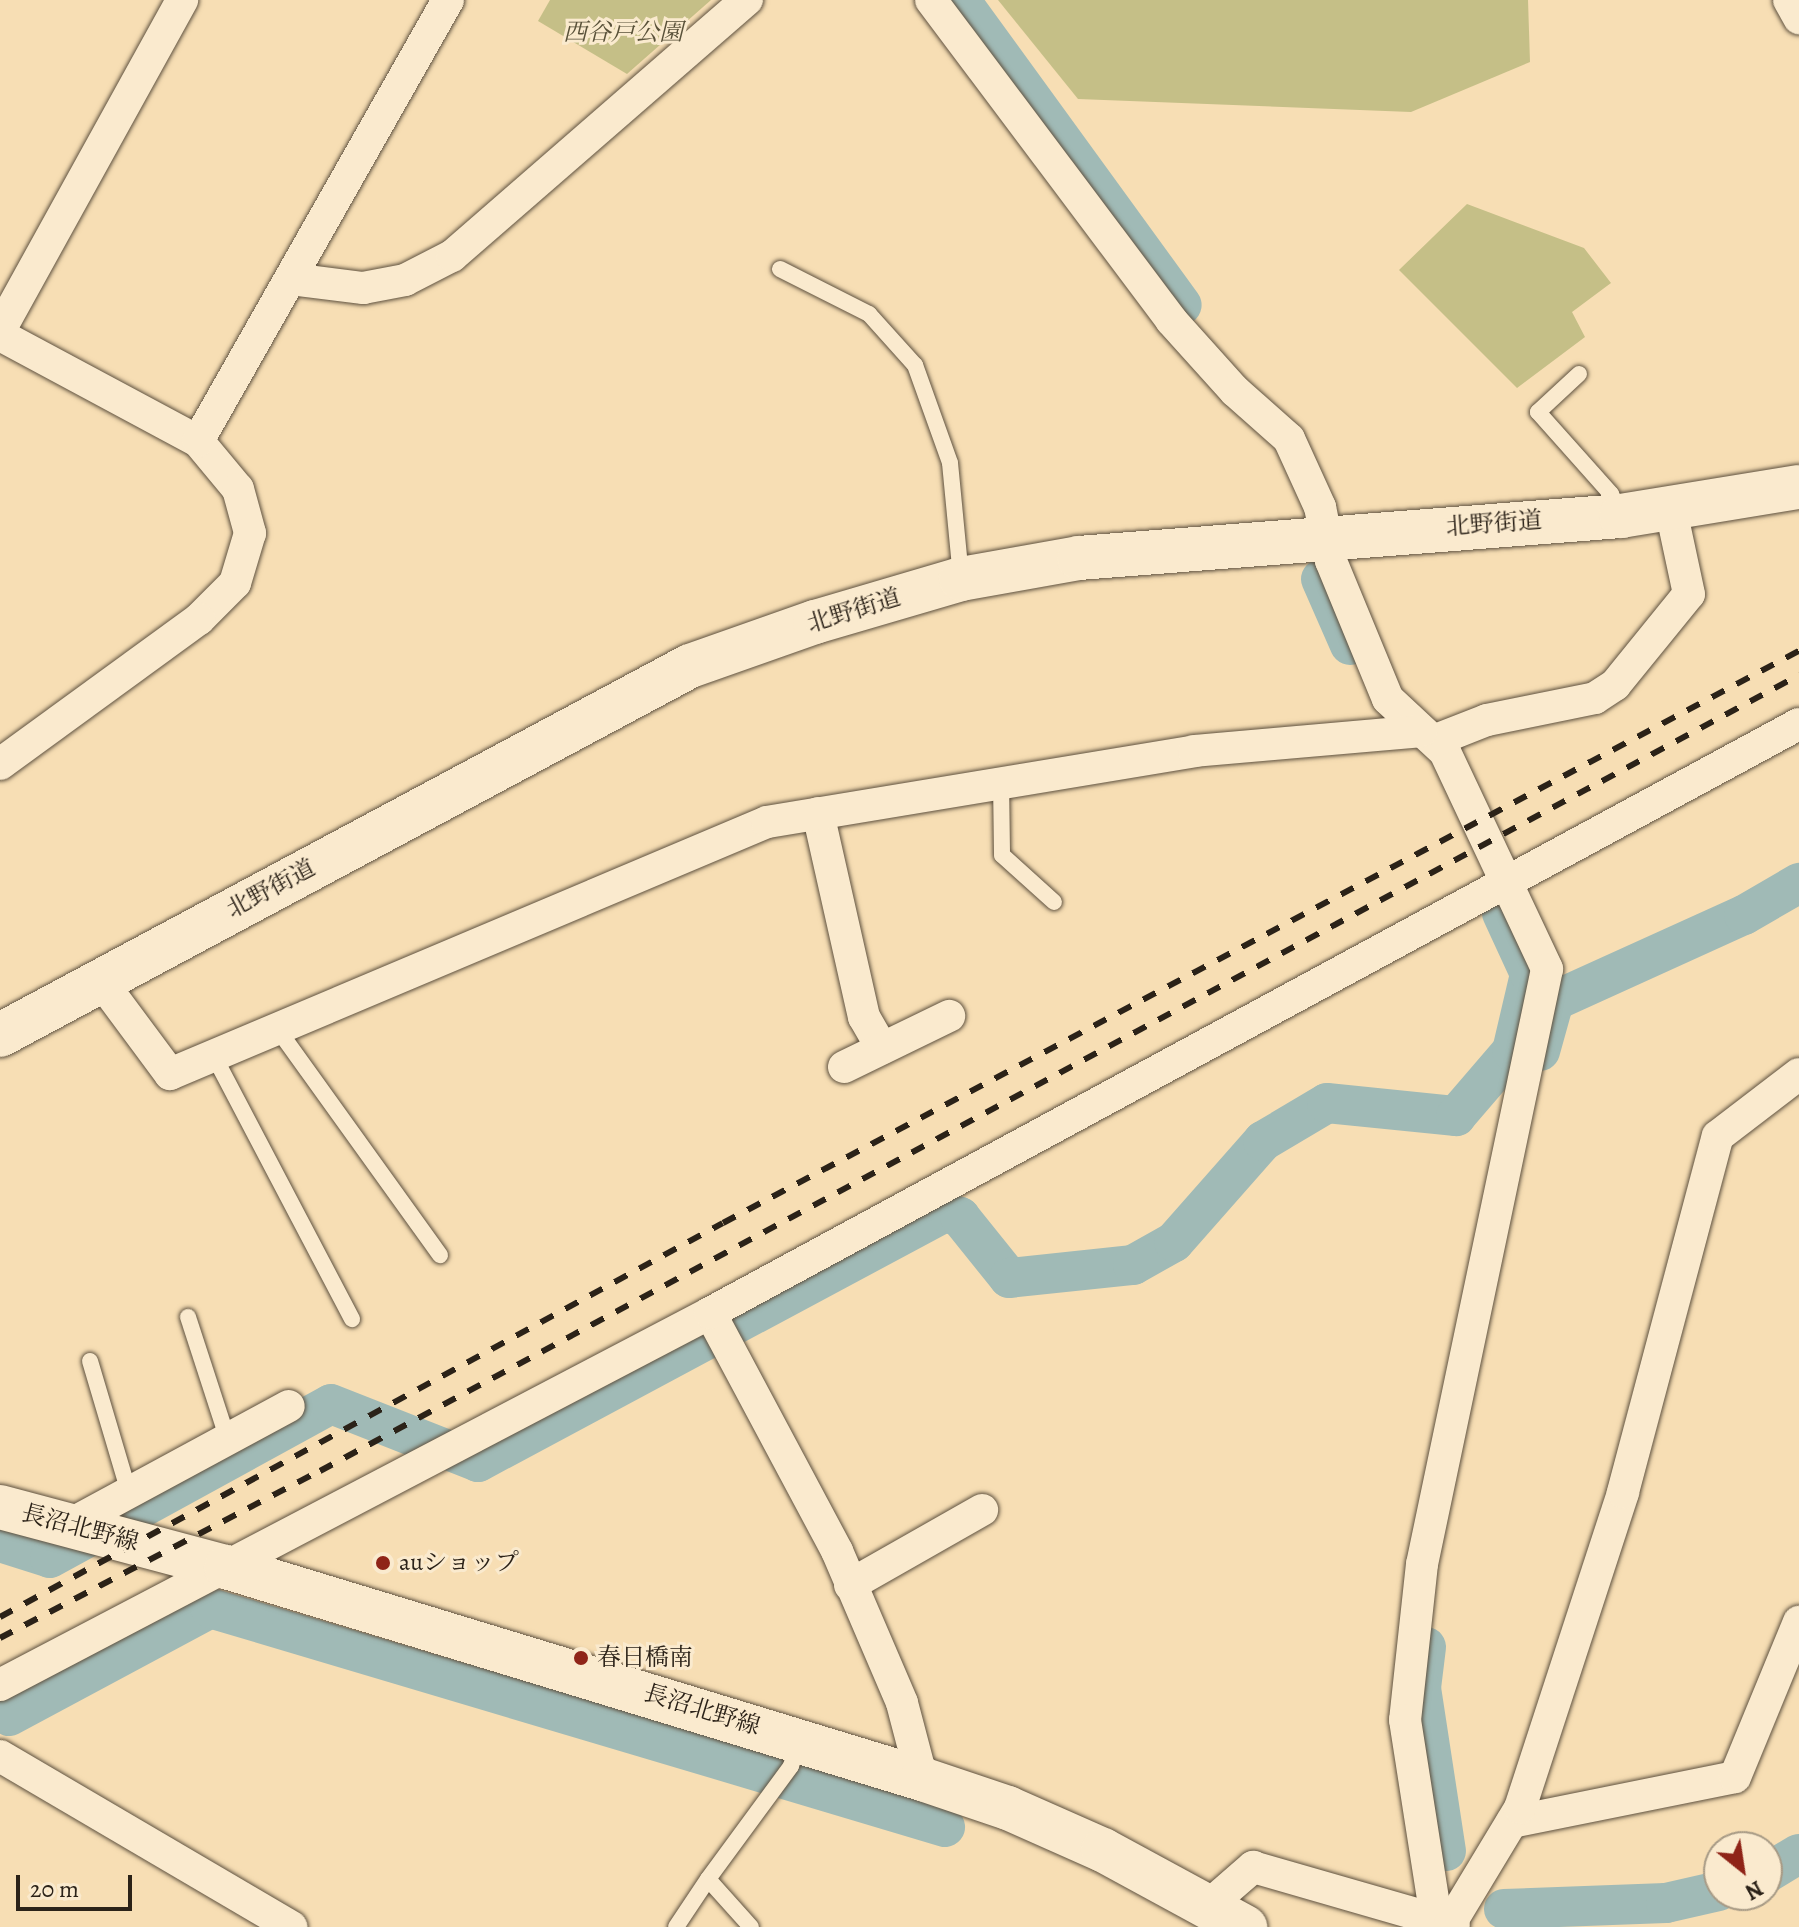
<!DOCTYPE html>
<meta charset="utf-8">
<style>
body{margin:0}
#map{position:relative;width:1799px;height:1927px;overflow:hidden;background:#f7deb4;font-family:Alegreya,"Noto Serif JP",serif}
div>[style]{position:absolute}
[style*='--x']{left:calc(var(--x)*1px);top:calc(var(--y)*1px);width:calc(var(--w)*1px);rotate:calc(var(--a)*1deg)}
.green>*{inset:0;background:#c5bf87}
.canal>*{height:40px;margin:-20px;padding:0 20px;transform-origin:20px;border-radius:20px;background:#a0bab6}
.roads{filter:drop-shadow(0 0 2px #5e513f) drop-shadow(0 0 2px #5e513f)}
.service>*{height:16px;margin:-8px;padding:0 8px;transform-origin:8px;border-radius:8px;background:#faeace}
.minor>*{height:32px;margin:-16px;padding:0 16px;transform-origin:16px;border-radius:16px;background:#faeace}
.secondary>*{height:44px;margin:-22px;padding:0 22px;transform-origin:22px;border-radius:22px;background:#faeace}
.rail>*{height:6px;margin-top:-3px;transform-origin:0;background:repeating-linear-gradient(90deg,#2b2218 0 14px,transparent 0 28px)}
.dots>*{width:22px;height:22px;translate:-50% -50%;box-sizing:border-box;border:4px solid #faeace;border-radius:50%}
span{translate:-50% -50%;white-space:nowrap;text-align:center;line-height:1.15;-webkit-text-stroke:6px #faeace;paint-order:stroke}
.park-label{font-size:24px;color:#595139;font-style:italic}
.street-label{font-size:24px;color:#2b2218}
.poi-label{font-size:24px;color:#2b2218}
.left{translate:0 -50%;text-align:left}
.north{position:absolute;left:1703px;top:1831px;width:80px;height:80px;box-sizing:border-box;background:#faeace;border:2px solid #a79a85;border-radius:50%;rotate:150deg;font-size:22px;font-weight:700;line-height:32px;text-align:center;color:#2b2218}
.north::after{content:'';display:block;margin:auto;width:28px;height:36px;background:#8f2418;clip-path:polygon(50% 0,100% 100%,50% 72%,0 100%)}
.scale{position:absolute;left:16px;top:1875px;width:116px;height:36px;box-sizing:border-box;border:4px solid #2b2218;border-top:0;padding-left:10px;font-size:24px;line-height:28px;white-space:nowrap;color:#2b2218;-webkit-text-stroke:6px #faeace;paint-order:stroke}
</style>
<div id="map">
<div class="green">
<i style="clip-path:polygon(550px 0,711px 0,627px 74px,538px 21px)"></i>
<i style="clip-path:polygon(998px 0,1528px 0,1530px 62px,1411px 112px,1078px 99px)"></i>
<i style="clip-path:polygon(1467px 204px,1584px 248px,1611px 283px,1572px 312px,1585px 337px,1517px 388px,1399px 270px)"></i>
</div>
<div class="canal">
<i style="--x:960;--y:0;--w:377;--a:54"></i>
<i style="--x:1321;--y:579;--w:72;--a:66.3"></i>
<i style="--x:1540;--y:1051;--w:52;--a:-74.4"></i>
<i style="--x:1554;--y:1001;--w:209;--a:-24.4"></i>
<i style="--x:1744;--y:915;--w:64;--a:-30.2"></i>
<i style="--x:0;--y:1542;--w:52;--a:17.7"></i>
<i style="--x:50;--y:1558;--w:320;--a:-28.7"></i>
<i style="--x:331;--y:1404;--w:158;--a:21.5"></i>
<i style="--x:478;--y:1462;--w:530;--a:-28.16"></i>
<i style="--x:945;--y:1212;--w:16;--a:18"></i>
<i style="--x:960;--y:1217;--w:78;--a:51.2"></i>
<i style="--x:1009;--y:1278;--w:125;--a:-6"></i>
<i style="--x:1133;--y:1265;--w:47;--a:-29.3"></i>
<i style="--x:1174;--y:1242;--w:135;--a:-48.6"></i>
<i style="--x:1263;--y:1141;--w:74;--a:-30.7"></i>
<i style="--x:1327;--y:1103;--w:130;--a:5.8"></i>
<i style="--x:1456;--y:1116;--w:86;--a:-49.3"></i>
<i style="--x:1512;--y:1051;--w:79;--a:-76.8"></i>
<i style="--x:1530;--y:974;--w:67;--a:-114.7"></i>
<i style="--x:1426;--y:1647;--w:41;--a:97"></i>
<i style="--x:1421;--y:1688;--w:165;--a:81.3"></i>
<i style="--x:9;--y:1716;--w:228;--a:-28.2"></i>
<i style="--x:210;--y:1608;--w:767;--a:16.59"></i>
<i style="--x:1767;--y:1873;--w:37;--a:-31"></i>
<i style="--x:1504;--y:1909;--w:162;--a:-2.1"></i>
<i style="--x:1666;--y:1903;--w:54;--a:-12.8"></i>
</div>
<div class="roads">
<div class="service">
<i style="--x:780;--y:269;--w:100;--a:26.8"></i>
<i style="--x:869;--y:314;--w:69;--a:48"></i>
<i style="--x:915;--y:365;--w:104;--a:70.3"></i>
<i style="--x:950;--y:463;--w:115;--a:84.5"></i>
<i style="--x:1579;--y:374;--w:56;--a:137.2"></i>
<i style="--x:1538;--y:412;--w:110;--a:48.3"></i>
<i style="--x:1611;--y:494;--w:22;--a:66"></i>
<i style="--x:1001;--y:781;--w:74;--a:89.2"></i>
<i style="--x:1002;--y:855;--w:70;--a:42.1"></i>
<i style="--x:279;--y:1031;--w:276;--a:54.3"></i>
<i style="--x:215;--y:1058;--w:295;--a:62.3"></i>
<i style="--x:188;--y:1317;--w:129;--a:72"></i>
<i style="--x:90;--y:1361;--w:138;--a:73.5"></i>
<i style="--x:676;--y:1927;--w:58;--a:-56.3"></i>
<i style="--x:751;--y:1927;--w:64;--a:-131.9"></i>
<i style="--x:708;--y:1879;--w:140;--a:-53.7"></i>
<i style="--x:791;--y:1766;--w:25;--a:-74"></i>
</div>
<div class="minor">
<i style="--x:931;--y:0;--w:400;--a:53.1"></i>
<i style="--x:1171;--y:320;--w:96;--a:48"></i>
<i style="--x:1235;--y:391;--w:72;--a:41.6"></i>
<i style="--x:1289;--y:439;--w:75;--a:65.5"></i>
<i style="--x:1320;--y:507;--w:55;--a:78.5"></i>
<i style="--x:1331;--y:561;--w:149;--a:67.6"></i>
<i style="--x:1388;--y:699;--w:78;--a:42.9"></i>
<i style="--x:1445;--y:752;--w:240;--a:64.8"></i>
<i style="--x:1547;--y:969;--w:608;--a:101.86"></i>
<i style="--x:1422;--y:1564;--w:157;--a:96.2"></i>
<i style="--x:1405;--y:1720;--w:199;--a:81.1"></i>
<i style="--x:1789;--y:0;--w:21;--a:61"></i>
<i style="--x:291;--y:279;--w:73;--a:7.1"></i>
<i style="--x:363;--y:288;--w:43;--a:-10.8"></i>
<i style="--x:405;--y:280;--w:53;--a:-27.1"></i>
<i style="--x:452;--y:256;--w:391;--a:-41"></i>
<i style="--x:0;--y:330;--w:377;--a:-61.1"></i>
<i style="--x:0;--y:335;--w:225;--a:28.2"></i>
<i style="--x:198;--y:441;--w:62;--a:50.2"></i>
<i style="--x:238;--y:489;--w:46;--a:74.7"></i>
<i style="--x:250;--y:533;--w:52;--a:106.7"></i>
<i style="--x:235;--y:583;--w:51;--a:135"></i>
<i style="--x:199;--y:619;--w:246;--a:143.9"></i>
<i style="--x:198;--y:441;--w:507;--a:-60.45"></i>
<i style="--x:1436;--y:740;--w:55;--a:-21.4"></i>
<i style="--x:1487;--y:720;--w:110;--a:-11.5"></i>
<i style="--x:1595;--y:698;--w:24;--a:-33"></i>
<i style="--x:1615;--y:685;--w:117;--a:-50.9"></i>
<i style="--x:1689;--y:594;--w:86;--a:-102.1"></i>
<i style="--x:818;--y:813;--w:209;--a:77.3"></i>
<i style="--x:864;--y:1017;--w:36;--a:60"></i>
<i style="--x:101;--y:981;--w:116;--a:53.4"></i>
<i style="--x:170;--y:1074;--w:648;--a:-22.89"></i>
<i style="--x:767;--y:822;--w:433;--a:-9.4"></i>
<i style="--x:1194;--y:751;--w:228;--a:-5"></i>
<i style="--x:844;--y:1067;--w:117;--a:-25.9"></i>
<i style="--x:710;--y:1313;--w:270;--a:61.9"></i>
<i style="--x:837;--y:1551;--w:165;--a:66.8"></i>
<i style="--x:902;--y:1703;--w:79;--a:75.3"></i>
<i style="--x:67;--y:1526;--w:252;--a:-28.4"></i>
<i style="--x:850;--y:1585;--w:152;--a:-29.6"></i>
<i style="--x:0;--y:1685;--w:802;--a:-27.65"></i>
<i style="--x:710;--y:1313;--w:1238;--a:-28.41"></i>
<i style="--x:0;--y:1756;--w:338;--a:30.4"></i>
<i style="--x:1512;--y:1822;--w:227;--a:-11.4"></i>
<i style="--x:1735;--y:1777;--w:168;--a:-67.6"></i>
<i style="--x:1208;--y:1906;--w:60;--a:-40.9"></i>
<i style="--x:1253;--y:1867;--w:209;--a:16.1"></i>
<i style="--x:1450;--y:1924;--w:135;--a:-58.9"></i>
<i style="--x:1520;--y:1808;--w:332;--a:-71.9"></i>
<i style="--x:1623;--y:1492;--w:368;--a:-75.1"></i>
<i style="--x:1718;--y:1136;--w:102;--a:-37.4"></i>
</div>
<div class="secondary">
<i style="--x:0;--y:1035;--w:782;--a:-28.14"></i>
<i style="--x:690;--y:666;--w:133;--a:-19.4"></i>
<i style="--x:815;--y:622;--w:152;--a:-16.4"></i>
<i style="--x:961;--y:579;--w:120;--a:-10.1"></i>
<i style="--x:1079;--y:558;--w:544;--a:-4.43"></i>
<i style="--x:1621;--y:516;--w:180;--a:-9.3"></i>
<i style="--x:0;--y:1507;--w:234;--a:14.9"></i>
<i style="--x:226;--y:1567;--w:728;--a:16.94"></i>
<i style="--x:922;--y:1779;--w:91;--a:18.6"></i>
<i style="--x:1008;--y:1808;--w:104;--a:23.9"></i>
<i style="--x:1103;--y:1850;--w:162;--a:28.5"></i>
</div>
</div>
<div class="rail">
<i style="--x:0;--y:1617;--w:823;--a:-28.59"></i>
<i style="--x:723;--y:1223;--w:1219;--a:-28"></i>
<i style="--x:0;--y:1638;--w:361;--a:-27.6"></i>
<i style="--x:320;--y:1471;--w:1680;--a:-28.29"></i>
</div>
<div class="dots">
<i style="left:383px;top:1563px;background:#8f2418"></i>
<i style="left:581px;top:1658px;background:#8f2418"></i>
</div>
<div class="park-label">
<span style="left:623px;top:33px">西谷戸公園</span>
</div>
<div class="street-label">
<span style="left:1494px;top:524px;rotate:-4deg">北野街道</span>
<span style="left:854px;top:611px;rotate:-17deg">北野街道</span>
<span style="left:271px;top:889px;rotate:-28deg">北野街道</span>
<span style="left:80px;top:1528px;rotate:15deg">長沼北野線</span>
<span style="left:702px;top:1710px;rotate:17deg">長沼北野線</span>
</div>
<div class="poi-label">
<span class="left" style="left:399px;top:1563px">auショップ</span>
<span class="left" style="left:597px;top:1658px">春日橋南</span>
</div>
<div class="north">N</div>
<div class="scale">20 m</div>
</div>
